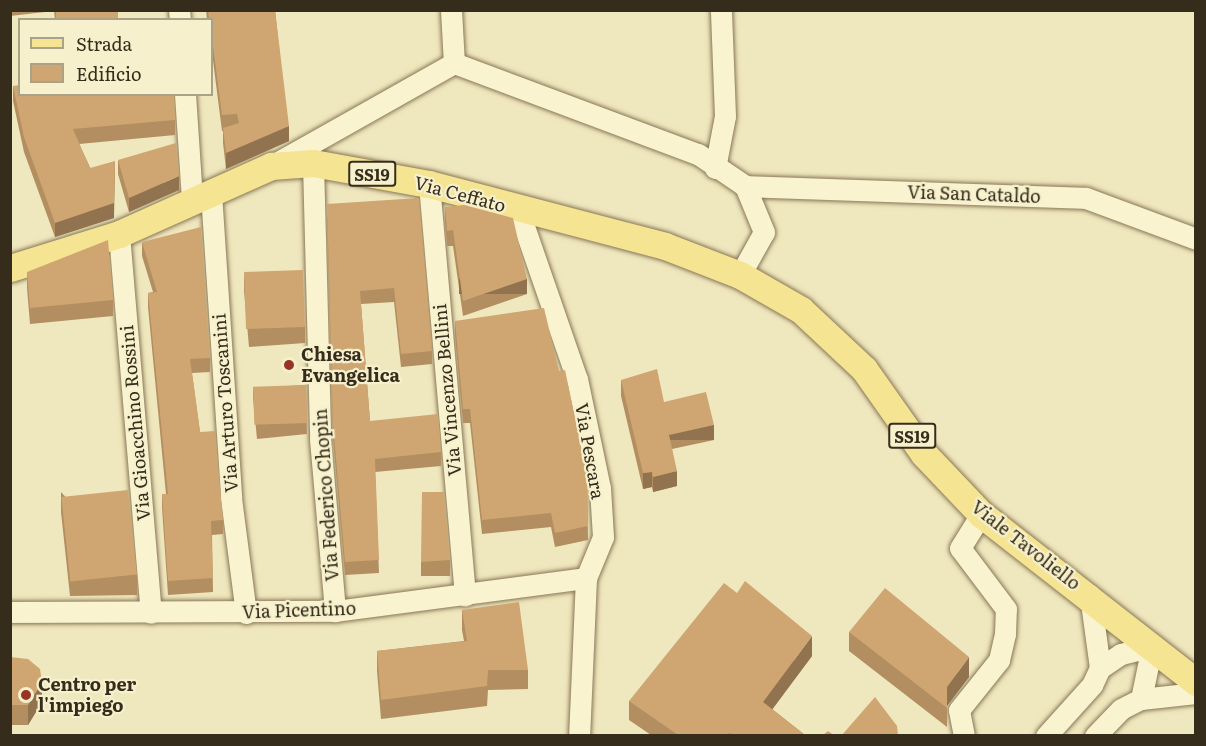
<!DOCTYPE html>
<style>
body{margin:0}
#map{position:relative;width:1206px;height:746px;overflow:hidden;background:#efe7bd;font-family:Literata,serif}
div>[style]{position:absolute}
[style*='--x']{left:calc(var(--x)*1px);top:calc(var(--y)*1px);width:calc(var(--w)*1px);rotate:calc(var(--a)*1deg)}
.roads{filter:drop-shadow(0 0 2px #887756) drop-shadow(0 0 2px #887756)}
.minor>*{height:21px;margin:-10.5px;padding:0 10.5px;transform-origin:10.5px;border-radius:10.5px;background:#faf3d0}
.major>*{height:27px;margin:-13.5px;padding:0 13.5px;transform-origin:13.5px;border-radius:13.5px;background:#f5e492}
.wall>*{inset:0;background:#b28e61;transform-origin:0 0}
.shaded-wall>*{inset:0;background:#91744f;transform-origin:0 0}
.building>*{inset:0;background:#cfa571;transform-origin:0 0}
.dots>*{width:16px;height:16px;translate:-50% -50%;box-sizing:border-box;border:3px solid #f6f0cd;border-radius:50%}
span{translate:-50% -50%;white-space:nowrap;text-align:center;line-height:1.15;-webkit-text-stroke:4.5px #f6f0cd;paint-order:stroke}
.shield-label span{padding:2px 4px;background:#f6f0cd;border:2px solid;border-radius:4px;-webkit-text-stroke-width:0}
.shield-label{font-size:16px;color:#362c1b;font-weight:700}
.street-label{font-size:18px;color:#362c1b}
.poi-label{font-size:18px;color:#362c1b;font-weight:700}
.left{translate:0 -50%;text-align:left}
.frame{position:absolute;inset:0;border:12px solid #362c1b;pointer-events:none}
.legend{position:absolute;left:18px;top:18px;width:195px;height:78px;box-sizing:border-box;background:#f6f0cd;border:2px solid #a9a286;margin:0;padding:8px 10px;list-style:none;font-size:18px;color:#362c1b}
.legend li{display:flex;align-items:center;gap:12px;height:30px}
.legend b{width:30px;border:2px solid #a9a286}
</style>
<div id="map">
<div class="roads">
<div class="minor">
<i style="--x:179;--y:10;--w:10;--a:84"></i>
<i style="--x:451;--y:10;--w:53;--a:86.8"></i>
<i style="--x:185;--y:94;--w:105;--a:86.2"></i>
<i style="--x:313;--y:163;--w:276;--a:88.5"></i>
<i style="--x:320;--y:439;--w:173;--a:85"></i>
<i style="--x:273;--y:165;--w:208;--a:-29.4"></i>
<i style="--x:454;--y:63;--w:260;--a:20.5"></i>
<i style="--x:698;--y:154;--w:57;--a:34.2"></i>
<i style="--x:715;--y:168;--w:53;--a:-79.1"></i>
<i style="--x:725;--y:116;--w:106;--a:-92.2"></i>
<i style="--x:429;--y:184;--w:413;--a:85"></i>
<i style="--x:745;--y:186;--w:341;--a:2"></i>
<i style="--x:1086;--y:198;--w:117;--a:20.4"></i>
<i style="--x:211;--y:193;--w:306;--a:86.2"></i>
<i style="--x:231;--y:498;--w:116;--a:82.6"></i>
<i style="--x:518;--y:209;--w:180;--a:70.9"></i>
<i style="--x:577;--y:379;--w:111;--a:78.1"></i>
<i style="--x:600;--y:488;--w:49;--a:86.5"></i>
<i style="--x:603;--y:537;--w:44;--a:112.5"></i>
<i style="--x:586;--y:578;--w:158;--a:92.5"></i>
<i style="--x:119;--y:234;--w:380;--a:85.2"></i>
<i style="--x:740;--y:275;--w:49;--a:-60.8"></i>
<i style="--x:764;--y:232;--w:50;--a:-112.4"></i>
<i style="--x:1090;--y:595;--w:74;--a:82.2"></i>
<i style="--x:10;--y:612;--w:325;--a:-0.2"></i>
<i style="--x:335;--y:611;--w:253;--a:-7.5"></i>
<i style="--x:964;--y:736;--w:26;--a:-101"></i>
<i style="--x:959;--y:710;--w:64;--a:-51.3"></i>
<i style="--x:999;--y:660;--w:27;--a:-77"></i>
<i style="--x:1005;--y:634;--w:25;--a:-88"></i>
<i style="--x:1006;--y:609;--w:76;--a:-127"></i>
<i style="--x:960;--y:548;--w:40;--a:-58"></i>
<i style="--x:1046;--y:736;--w:69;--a:-48"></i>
<i style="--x:1092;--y:685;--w:19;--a:-65"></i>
<i style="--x:1100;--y:668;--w:25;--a:-34"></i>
<i style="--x:1121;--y:654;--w:32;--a:-14"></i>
<i style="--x:1152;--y:646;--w:54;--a:101.7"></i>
<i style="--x:1095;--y:736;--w:37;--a:-46"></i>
<i style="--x:1121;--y:709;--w:22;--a:-27"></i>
<i style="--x:1141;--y:699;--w:55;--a:-6.2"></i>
</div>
<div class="major">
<i style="--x:10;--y:268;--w:114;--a:-17.3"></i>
<i style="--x:119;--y:234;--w:167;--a:-24.1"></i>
<i style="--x:271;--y:166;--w:42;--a:-4.1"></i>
<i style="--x:313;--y:163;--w:118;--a:10.3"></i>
<i style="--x:429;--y:184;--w:244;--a:14.7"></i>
<i style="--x:665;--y:246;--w:80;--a:21.1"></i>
<i style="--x:740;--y:275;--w:70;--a:29.8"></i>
<i style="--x:801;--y:310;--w:86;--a:43.1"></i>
<i style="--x:864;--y:369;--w:104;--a:54.8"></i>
<i style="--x:924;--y:454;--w:83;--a:46.5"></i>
<i style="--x:981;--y:514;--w:273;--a:38"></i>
</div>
</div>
<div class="wall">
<i style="clip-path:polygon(10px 10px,118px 10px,118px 20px,55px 20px,54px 11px,10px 16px)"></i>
<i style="clip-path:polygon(206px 10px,275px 10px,289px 141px,226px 169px,223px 143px,223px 131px,222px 131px,212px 53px,212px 20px,207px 20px)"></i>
<i style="clip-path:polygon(13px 86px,175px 120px,175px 135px,79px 144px,114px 218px,55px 237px,24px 152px,13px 101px)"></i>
<i style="clip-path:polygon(118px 160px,179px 190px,129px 212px,118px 174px)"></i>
<i style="clip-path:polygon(419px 198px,432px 351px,432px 364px,401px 367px,394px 302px,361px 304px,370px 421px,441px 452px,441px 466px,375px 472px,379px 573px,345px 575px,333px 438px,327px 217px)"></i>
<i style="clip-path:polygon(445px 207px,527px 294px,463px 316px,453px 246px,447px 246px,445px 222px)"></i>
<i style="clip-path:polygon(142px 242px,210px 358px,210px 372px,192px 373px,200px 432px,223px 520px,223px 534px,212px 535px,213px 592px,168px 595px,162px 508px,162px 494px,166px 494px,148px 307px,148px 293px,153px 292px,142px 256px)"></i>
<i style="clip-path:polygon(27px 272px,113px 300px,113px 316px,30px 324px,27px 288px)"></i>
<i style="clip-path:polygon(244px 275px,305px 327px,305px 343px,249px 347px,244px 291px)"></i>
<i style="clip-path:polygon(455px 321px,559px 371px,587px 476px,588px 540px,555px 547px,551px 527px,482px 534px,470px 423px,463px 423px,455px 335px)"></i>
<i style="clip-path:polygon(621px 380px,664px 402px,714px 440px,672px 449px,677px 486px,653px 492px,652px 487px,643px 489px,621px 396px)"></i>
<i style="clip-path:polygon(306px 385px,307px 434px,257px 439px,253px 398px,253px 388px)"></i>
<i style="clip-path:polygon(61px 492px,137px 575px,137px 595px,70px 596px,61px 512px)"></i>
<i style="left:450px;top:560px;width:16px;height:29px;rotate:90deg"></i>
<i style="clip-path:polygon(462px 610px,528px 670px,528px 689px,488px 690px,487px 706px,381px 719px,377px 671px,377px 651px,464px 641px,462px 630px)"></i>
<i style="clip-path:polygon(849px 632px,969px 677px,947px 706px,947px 727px,849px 651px)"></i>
<i style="clip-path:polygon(812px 656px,772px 709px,805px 735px,651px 735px,629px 720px,629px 701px)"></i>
<i style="clip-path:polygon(10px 657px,42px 702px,28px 725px,10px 725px)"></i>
</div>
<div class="shaded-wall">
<i style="clip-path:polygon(289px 126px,289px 141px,226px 169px,226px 153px)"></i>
<i style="clip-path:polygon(115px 161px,114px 218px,55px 237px,55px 223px)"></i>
<i style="clip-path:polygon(179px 176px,179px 190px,129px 212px,129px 198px)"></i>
<i style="left:527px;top:279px;width:15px;height:68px;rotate:90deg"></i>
<i style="left:714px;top:425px;width:15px;height:46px;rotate:90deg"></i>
<i style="clip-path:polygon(677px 471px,677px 486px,653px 492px,653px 477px)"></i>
<i style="clip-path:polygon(652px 472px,652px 487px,643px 489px,643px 473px)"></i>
<i style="clip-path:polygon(812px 636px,812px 656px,763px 722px,763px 702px)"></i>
<i style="clip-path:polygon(969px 657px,969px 677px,947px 706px,947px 687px)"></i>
<i style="clip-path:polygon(42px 682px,42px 702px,28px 725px,28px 705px)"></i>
</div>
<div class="building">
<i style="left:56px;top:10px;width:62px;height:10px"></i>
<i style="clip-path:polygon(208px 10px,275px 10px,289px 126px,226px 153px,223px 128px,239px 123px,237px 114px,222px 115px,212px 38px,212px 20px,209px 20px)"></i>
<i style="clip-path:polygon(20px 85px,20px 94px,174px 94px,175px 120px,73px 129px,90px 168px,115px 161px,114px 203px,55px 223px,24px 137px,13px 86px)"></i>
<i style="clip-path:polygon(176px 143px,179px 176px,129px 198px,118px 160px)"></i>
<i style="clip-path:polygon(419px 198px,432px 351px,401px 354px,394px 288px,360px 291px,370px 421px,438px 414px,441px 452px,375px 459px,379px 560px,345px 562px,333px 425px,327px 204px)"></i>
<i style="clip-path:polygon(464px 205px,513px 218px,527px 279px,463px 301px,453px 230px,447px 231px,445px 207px)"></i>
<i style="clip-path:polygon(201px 227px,210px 358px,190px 359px,200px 432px,215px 431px,223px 520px,211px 521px,213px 578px,168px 581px,162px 494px,168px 494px,148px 293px,157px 292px,142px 242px)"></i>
<i style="clip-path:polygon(108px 240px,113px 300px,30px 308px,27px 272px)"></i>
<i style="left:303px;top:270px;width:57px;height:59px;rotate:88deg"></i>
<i style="clip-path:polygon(544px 308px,559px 371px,565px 370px,587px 476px,588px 526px,555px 533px,551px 513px,482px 520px,470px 409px,463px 409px,455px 321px)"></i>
<i style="clip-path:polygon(657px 369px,664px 402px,706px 392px,714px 425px,669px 435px,677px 471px,653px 477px,652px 472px,643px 473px,621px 380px)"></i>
<i style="left:306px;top:385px;width:38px;height:53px;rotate:88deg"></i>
<i style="left:128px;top:490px;width:85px;height:67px;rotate:84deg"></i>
<i style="clip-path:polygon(422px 492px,444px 492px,450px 560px,421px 562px)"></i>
<i style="clip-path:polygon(745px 581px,812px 636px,763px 702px,805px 735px,733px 735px,730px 733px,726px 735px,678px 735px,629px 701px,724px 583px,737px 593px)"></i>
<i style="clip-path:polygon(885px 588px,969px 657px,947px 687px,947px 708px,849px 632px)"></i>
<i style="clip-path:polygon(519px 602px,528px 670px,488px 670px,487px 686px,381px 700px,377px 651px,467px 641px,462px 610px)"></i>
<i style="clip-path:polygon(10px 657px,28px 659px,40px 669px,42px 682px,28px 705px,10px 705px)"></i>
<i style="clip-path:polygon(875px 697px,897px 726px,898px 735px,842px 735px)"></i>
<i style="clip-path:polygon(828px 731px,834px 735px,823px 735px)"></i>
</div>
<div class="dots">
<i style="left:289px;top:365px;background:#993323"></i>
<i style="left:26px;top:695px;background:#993323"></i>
</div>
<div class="shield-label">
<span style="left:372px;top:174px">SS19</span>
<span style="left:912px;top:436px">SS19</span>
</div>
<div class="street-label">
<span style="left:460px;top:194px;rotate:15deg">Via Ceffato</span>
<span style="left:974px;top:194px;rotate:2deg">Via San Cataldo</span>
<span style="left:447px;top:390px;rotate:-95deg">Via Vincenzo Bellini</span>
<span style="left:225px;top:403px;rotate:-94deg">Via Arturo Toscanini</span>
<span style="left:135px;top:423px;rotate:-95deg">Via Gioacchino Rossini</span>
<span style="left:590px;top:451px;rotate:80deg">Via Pescara</span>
<span style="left:326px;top:495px;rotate:-94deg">Via Federico Chopin</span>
<span style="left:1026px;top:545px;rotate:38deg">Viale Tavoliello</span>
<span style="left:299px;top:610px;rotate:-2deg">Via Picentino</span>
</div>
<div class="poi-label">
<span class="left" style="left:301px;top:365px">Chiesa<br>Evangelica</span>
<span class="left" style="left:38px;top:695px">Centro per<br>l'impiego</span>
</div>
<div class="frame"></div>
<ul class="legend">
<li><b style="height:8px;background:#f5e492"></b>Strada</li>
<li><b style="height:16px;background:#cfa571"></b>Edificio</li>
</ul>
</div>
